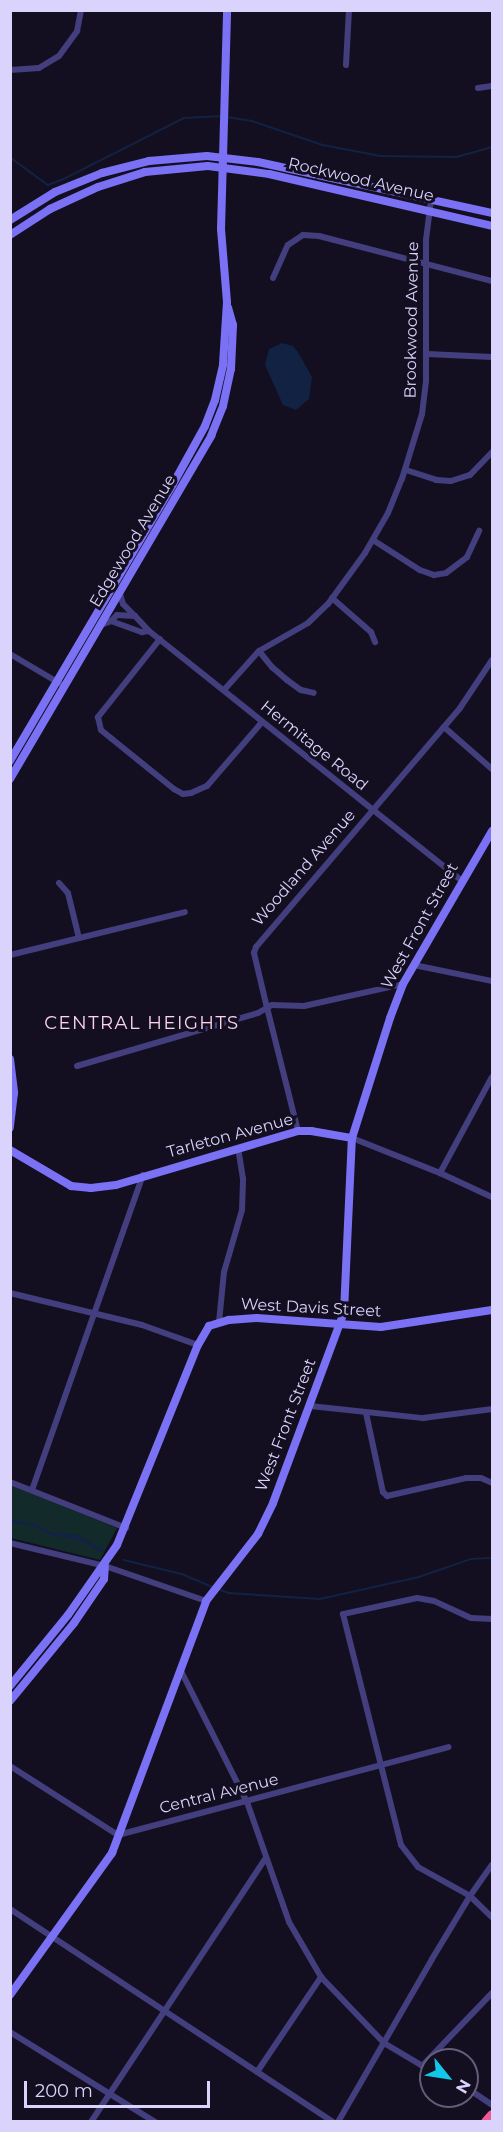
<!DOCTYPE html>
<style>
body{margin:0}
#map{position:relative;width:503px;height:2132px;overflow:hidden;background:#130f21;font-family:Montserrat,sans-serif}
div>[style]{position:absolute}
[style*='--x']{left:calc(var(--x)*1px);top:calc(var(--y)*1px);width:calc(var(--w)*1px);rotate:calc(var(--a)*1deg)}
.green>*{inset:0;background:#132a2b}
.water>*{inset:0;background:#112243}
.stream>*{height:1.5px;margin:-0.75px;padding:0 0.75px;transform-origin:0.75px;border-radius:0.75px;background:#112243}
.street>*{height:6px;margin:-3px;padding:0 3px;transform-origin:3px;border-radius:3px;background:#433e7d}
.secondary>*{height:8px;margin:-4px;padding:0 4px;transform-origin:4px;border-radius:4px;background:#7b71f4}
.highway>*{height:10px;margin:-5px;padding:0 5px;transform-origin:5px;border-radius:5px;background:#f2579a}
span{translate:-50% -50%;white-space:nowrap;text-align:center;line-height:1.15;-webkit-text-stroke:6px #130f21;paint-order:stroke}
.street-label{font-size:16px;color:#dad3fc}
.neighbourhood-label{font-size:18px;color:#fcd5ec;letter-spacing:1.5px}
.frame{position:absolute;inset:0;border:12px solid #dad3fc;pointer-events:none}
.north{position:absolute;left:419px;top:2048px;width:60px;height:60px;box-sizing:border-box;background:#130f21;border:2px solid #635d79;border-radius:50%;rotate:120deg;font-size:16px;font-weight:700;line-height:24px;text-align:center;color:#dad3fc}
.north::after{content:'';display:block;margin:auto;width:21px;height:27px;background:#12c8e9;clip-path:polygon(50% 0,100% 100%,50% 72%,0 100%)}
.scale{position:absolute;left:24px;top:2081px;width:186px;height:27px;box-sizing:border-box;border:3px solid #dad3fc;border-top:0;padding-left:8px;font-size:18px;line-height:21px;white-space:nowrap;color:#dad3fc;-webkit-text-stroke:4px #130f21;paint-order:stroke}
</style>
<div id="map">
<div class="green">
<i style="clip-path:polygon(10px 1485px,117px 1528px,100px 1560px,11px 1538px)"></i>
</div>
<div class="water">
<i style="clip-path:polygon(282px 343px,293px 346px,298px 352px,312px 377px,309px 399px,296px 410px,283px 405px,265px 365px,269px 349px)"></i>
<i style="clip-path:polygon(11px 1520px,36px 1524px,50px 1532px,78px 1535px,104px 1550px,102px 1553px,82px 1541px,51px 1535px,30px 1525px,13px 1524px)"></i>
</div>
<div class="stream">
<i style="--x:227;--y:117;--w:25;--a:9"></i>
<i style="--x:252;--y:121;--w:75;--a:18.7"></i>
<i style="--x:323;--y:145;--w:58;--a:10.9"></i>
<i style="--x:380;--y:156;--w:77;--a:0.7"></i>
<i style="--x:457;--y:157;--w:36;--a:-16"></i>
<i style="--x:10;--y:157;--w:47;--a:36.4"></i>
<i style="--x:48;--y:185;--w:17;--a:-21"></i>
<i style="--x:64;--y:179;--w:135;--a:-26.9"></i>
<i style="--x:184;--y:118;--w:35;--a:-3"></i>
<i style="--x:124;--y:1560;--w:60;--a:13.6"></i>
<i style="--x:182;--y:1574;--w:34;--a:23"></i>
<i style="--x:218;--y:1589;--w:12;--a:20"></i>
<i style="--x:229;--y:1593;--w:91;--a:3.8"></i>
<i style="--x:320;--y:1599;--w:101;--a:-12.5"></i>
<i style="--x:419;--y:1577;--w:55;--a:-19.1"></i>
<i style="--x:471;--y:1559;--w:21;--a:-3"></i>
</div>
<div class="street">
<i style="--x:346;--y:65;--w:55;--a:-86.9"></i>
<i style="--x:10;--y:70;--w:29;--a:-4"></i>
<i style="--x:39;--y:68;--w:23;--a:-31"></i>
<i style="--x:59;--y:56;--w:31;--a:-54"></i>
<i style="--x:77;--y:31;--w:21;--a:-79"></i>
<i style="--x:478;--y:88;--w:14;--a:-8"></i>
<i style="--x:273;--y:278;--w:36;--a:-66"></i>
<i style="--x:288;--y:245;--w:18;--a:-34"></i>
<i style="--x:303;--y:235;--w:16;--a:4"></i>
<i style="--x:319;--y:236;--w:179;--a:14.6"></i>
<i style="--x:427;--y:354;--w:65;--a:2.6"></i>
<i style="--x:406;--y:470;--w:32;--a:18"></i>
<i style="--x:436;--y:480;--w:15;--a:4"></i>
<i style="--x:451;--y:481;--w:20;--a:-18"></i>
<i style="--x:470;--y:475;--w:32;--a:-46"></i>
<i style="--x:373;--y:540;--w:56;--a:32.6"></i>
<i style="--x:420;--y:570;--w:15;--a:20"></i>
<i style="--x:434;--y:575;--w:12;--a:-9"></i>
<i style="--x:446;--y:573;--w:26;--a:-37"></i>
<i style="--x:467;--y:557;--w:29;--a:-65"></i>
<i style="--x:120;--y:594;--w:10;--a:73"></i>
<i style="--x:123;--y:604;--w:17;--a:45"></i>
<i style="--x:332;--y:598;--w:52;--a:41.1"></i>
<i style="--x:371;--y:632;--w:11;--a:68"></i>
<i style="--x:111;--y:621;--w:33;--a:20"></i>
<i style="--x:142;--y:632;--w:7;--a:-8"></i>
<i style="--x:101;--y:625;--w:11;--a:-22"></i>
<i style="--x:111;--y:621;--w:8;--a:-45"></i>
<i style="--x:117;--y:615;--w:18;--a:3"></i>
<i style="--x:135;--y:616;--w:21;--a:47"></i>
<i style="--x:149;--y:631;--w:401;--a:38.6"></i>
<i style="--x:160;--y:639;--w:100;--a:128.5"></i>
<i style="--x:98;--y:717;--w:13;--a:77"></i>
<i style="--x:101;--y:730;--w:14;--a:39"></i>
<i style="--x:112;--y:739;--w:80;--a:38.9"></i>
<i style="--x:174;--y:789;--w:10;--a:29"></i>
<i style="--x:183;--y:794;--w:8;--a:-7"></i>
<i style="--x:191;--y:793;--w:17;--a:-24"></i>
<i style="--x:207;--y:786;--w:84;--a:-49.3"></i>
<i style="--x:259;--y:651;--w:21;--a:51"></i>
<i style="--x:272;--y:667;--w:20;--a:41"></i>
<i style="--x:287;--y:680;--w:17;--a:36"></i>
<i style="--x:301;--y:690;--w:13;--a:13"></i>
<i style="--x:10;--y:654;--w:57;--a:30.6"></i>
<i style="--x:224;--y:690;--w:52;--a:-48.1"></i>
<i style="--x:259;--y:651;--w:56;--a:-29.7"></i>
<i style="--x:308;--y:623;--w:28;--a:-44"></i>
<i style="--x:328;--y:604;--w:63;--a:-54"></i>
<i style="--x:365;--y:553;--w:46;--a:-60.1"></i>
<i style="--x:388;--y:513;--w:37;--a:-68"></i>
<i style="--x:402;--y:479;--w:68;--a:-72.9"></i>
<i style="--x:422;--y:414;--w:33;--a:-83"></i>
<i style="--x:426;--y:381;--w:141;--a:-90"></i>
<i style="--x:426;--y:240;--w:40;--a:-82.9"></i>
<i style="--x:444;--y:727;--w:64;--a:41.2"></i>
<i style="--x:59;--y:883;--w:13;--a:48"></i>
<i style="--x:68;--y:893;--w:46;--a:76.3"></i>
<i style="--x:10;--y:955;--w:180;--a:-13.8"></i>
<i style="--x:414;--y:965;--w:80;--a:11.6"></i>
<i style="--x:77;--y:1066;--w:189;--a:-16.3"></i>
<i style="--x:258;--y:1013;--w:16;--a:-30"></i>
<i style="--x:272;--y:1005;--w:32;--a:2"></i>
<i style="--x:304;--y:1006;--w:101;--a:-12.5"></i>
<i style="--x:298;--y:1131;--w:127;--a:-104.1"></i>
<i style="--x:267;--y:1008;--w:57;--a:-103.3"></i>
<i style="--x:254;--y:953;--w:6;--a:-72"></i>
<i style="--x:256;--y:947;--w:314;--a:-49.5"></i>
<i style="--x:460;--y:708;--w:58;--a:-56.3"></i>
<i style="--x:352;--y:1138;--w:95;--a:21.7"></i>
<i style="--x:440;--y:1173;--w:57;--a:24.8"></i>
<i style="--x:440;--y:1173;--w:109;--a:-61.6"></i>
<i style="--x:10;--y:1293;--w:136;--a:13.6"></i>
<i style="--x:142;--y:1325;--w:59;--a:19.7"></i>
<i style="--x:219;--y:1322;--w:50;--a:-84.3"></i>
<i style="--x:224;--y:1272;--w:65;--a:-73.8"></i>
<i style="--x:242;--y:1210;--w:31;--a:-88"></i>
<i style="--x:243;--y:1179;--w:31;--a:-99"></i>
<i style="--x:310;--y:1406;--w:114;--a:6.1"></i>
<i style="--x:423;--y:1418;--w:70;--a:-7.4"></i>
<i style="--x:366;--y:1413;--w:81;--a:77.9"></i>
<i style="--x:383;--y:1492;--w:6;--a:45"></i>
<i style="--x:387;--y:1496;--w:81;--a:-12.8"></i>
<i style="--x:466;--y:1478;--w:15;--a:0"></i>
<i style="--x:481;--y:1478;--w:12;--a:24"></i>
<i style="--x:10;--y:1482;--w:125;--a:21.6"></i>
<i style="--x:32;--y:1490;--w:334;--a:-70.6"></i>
<i style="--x:10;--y:1543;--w:98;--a:13.6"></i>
<i style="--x:105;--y:1566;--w:107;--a:19.1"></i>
<i style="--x:492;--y:1619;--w:21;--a:-177"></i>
<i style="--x:471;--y:1618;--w:41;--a:-155.3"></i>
<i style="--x:434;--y:1601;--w:17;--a:-170"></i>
<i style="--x:417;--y:1598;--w:76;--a:167.8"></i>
<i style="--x:343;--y:1614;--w:238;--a:75.9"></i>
<i style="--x:401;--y:1845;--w:28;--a:52"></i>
<i style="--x:418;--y:1867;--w:60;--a:29.1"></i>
<i style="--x:470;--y:1896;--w:30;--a:44"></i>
<i style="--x:180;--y:1669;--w:149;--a:63.3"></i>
<i style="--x:247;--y:1802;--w:127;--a:70.7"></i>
<i style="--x:289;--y:1922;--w:64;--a:59.8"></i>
<i style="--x:321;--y:1977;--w:91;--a:46.3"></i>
<i style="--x:384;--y:2043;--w:55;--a:30.8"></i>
<i style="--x:10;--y:1766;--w:128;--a:32.6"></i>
<i style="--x:118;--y:1835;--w:342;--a:-14.9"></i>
<i style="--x:10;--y:1909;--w:387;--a:33.4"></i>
<i style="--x:10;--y:2032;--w:171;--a:31.8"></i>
<i style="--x:422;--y:2066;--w:101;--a:-46.2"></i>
<i style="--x:257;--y:2072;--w:115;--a:-56"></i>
<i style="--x:467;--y:2088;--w:30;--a:34"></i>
<i style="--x:91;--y:2122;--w:317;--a:-56.5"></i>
<i style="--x:338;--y:2122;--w:188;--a:-60"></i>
<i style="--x:432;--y:1959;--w:74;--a:-58.9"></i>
<i style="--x:470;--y:1896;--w:38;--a:-55"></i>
</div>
<div class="secondary">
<i style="--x:10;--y:220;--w:53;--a:-31.9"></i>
<i style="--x:55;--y:192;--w:51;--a:-22"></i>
<i style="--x:102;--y:173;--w:49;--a:-14.3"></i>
<i style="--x:149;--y:161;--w:58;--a:-4.9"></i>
<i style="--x:207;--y:156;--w:51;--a:6.7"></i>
<i style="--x:258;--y:162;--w:239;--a:12.3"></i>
<i style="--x:10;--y:235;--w:48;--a:-33"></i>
<i style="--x:50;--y:209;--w:53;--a:-24.6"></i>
<i style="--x:98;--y:187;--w:49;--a:-17.7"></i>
<i style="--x:145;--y:172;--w:63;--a:-5.4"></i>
<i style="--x:208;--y:166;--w:62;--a:7.5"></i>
<i style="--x:269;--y:174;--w:229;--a:13.1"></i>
<i style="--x:10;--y:761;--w:321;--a:-59.5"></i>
<i style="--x:173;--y:484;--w:66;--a:-61.1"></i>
<i style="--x:205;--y:426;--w:28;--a:-69"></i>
<i style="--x:215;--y:400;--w:37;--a:-77"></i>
<i style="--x:223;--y:364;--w:62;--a:-86.3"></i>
<i style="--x:227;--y:302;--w:73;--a:-94.7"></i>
<i style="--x:221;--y:229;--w:219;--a:-88.4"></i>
<i style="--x:10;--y:779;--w:398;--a:-59.6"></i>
<i style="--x:211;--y:436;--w:32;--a:-68"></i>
<i style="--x:223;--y:406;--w:38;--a:-78"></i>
<i style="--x:231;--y:369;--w:44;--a:-87.4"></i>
<i style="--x:233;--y:325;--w:18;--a:-106"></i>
<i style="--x:10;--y:1059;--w:34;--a:83"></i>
<i style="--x:14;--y:1093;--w:35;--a:97"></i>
<i style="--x:10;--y:1150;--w:71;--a:30.5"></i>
<i style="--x:71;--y:1186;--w:20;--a:6"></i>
<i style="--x:91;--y:1188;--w:25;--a:-7"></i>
<i style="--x:116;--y:1185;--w:190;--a:-16.5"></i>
<i style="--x:298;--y:1131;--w:13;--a:0"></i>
<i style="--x:311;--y:1131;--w:42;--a:9.7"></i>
<i style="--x:10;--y:1686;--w:92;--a:-50.8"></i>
<i style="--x:68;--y:1615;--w:85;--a:-55"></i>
<i style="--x:117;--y:1545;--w:216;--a:-68"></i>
<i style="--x:198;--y:1345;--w:22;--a:-60"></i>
<i style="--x:209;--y:1326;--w:21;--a:-17"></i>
<i style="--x:229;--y:1320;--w:28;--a:-4"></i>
<i style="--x:257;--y:1318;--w:124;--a:4.2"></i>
<i style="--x:381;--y:1327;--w:112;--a:-8.7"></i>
<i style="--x:10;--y:1701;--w:101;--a:-50.6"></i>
<i style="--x:74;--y:1623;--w:53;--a:-55.7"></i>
<i style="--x:104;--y:1579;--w:13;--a:-86"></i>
<i style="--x:10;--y:1995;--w:175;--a:-54.3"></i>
<i style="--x:112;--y:1853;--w:269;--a:-69.5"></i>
<i style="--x:206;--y:1601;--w:85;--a:-52.2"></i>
<i style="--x:258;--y:1534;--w:34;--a:-64"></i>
<i style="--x:273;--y:1503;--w:204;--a:-69.6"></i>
<i style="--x:344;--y:1312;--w:174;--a:-87.4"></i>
<i style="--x:352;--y:1138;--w:126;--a:-72.4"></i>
<i style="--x:390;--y:1018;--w:36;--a:-69"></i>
<i style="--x:403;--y:984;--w:177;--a:-59.8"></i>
</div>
<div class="highway">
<i style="--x:486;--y:2122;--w:9;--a:-49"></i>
</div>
<div class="street-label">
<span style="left:361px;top:180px;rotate:13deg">Rockwood Avenue</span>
<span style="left:412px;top:320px;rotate:-89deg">Brookwood Avenue</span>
<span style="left:133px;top:541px;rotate:-59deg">Edgewood Avenue</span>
<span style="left:314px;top:746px;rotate:39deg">Hermitage Road</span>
<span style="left:304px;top:868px;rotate:-49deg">Woodland Avenue</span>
<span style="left:420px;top:926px;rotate:-61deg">West Front Street</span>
<span style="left:230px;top:1136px;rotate:-15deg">Tarleton Avenue</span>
<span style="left:311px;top:1308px;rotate:3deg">West Davis Street</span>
<span style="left:286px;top:1425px;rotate:-69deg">West Front Street</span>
<span style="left:219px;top:1794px;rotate:-14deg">Central Avenue</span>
</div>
<div class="neighbourhood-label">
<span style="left:142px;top:1023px">CENTRAL HEIGHTS</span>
</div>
<div class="frame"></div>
<div class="north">N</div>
<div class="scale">200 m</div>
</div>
